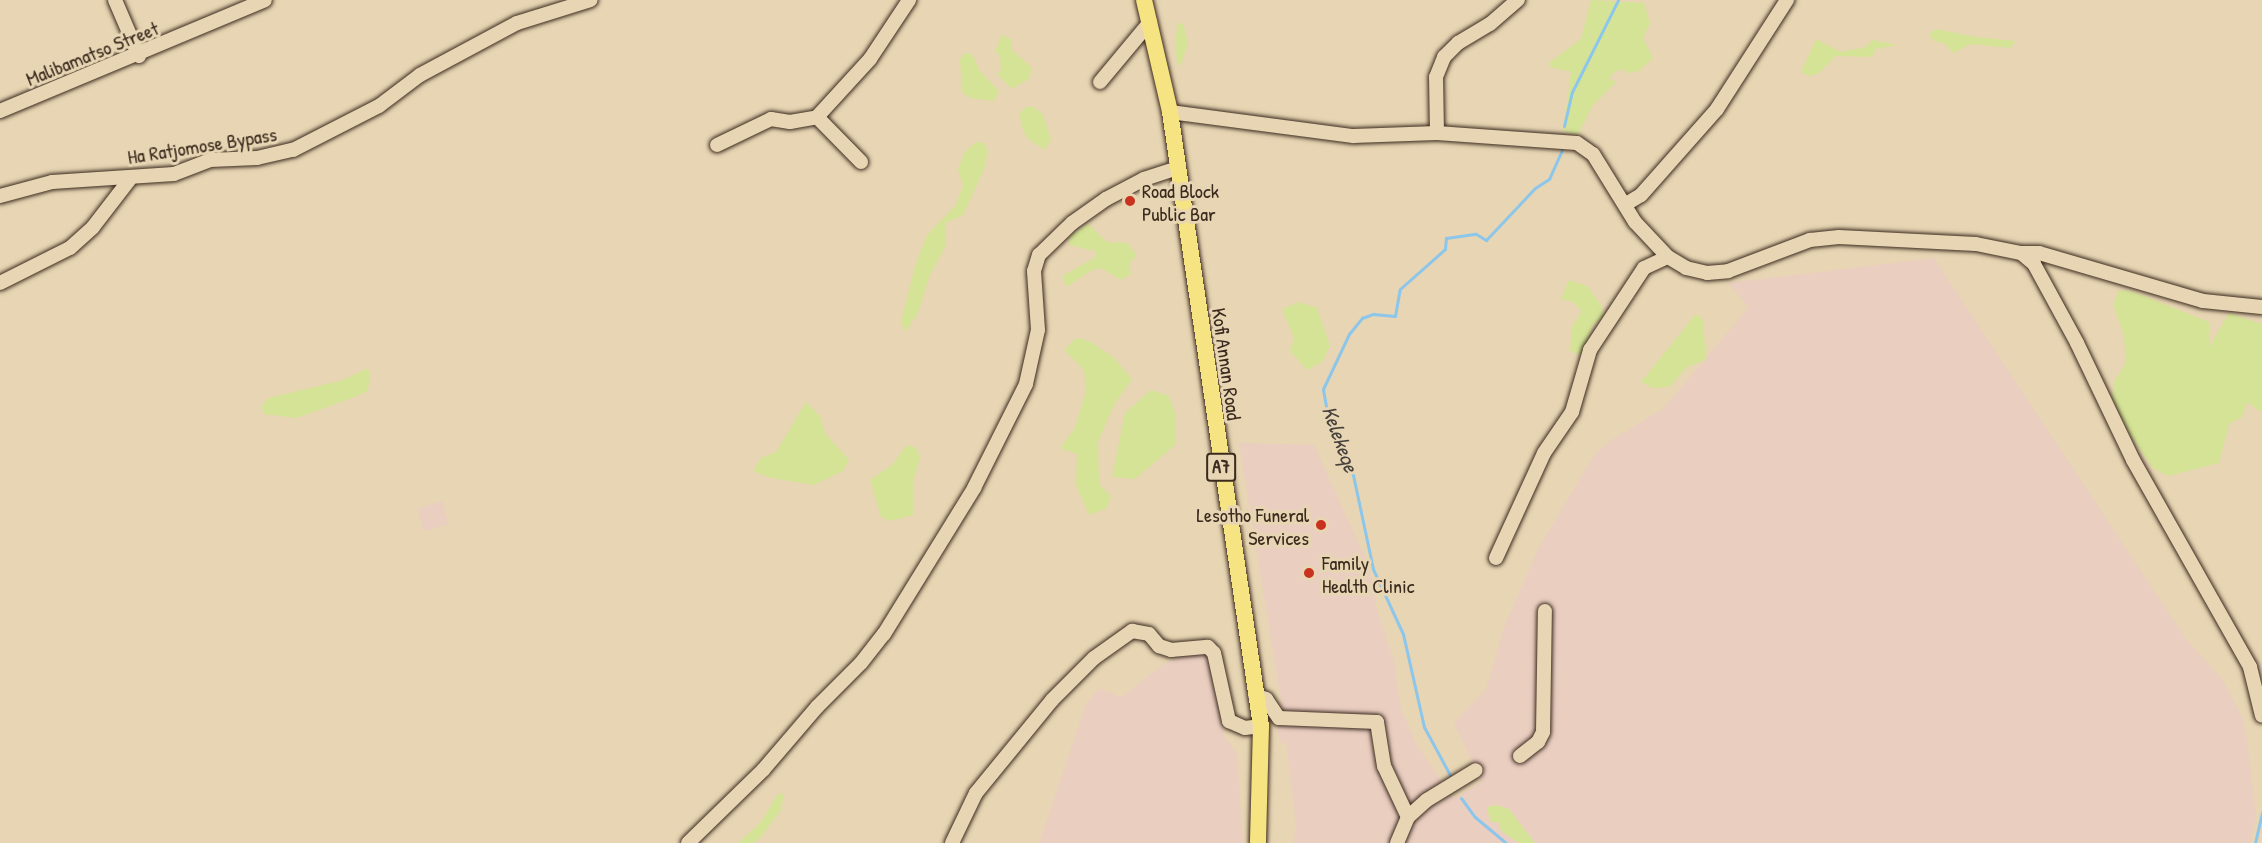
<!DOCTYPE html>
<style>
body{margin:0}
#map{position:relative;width:2262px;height:843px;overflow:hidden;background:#e7d5b3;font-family:"Patrick Hand",sans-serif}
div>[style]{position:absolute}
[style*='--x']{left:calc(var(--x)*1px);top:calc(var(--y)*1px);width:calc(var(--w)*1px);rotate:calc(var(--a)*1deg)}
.built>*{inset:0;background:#eacec0;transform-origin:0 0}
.green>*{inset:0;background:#d5e397}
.stream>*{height:3px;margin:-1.5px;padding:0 1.5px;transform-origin:1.5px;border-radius:1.5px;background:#8cc6eb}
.roads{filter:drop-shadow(0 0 2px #3b2a1e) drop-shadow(0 0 2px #3b2a1e)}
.minor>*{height:14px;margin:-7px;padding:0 7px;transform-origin:7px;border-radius:7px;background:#e7d5b3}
.major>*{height:16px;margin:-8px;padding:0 8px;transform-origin:8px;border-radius:8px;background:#f6e381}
.dots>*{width:16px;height:16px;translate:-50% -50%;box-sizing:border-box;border:3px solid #e7d5b3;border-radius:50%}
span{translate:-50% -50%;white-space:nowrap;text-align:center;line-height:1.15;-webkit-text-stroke:6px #e7d5b3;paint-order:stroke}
.shield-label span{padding:2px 4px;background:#e7d5b3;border:2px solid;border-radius:4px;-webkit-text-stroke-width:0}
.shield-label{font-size:18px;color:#3b2a1e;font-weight:700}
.street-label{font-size:20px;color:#3b2a1e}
.poi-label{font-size:20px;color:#3b2a1e}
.left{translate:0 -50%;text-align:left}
.right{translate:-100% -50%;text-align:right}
.water-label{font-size:21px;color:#47413d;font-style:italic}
</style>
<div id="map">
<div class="built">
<i style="clip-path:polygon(1934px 258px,2186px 639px,2222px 679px,2242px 717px,2248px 745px,2256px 817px,2250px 843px,1293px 843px,1296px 826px,1286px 743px,1280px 743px,1276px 723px,1282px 707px,1239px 443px,1314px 445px,1369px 566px,1377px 610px,1394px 661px,1401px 709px,1416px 744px,1454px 799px,1481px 782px,1454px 723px,1486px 689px,1505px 625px,1539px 547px,1593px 457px,1608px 442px,1663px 409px,1749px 307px,1728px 283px)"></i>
<i style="left:442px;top:501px;width:24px;height:26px;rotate:73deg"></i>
<i style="clip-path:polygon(1198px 649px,1213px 659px,1224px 736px,1237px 754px,1243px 843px,1039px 843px,1086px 704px,1099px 688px,1122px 697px,1162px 665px)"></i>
</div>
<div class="green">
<i style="clip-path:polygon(1591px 0,1644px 3px,1650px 23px,1643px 38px,1653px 58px,1639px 71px,1629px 73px,1621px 69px,1612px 74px,1609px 80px,1617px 81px,1592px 106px,1578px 135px,1563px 131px,1571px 72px,1550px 67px,1549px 63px,1581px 39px)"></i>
<i style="clip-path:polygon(1178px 23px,1183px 24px,1188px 42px,1181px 65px,1177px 64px,1175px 43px)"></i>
<i style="clip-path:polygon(1936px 29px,1976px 37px,2016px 41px,2010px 48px,1971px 44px,1953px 53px,1944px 43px,1934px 41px,1929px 34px)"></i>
<i style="clip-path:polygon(1002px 35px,1011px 39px,1012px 50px,1031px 67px,1030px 78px,1012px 89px,997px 74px,1001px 70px,1000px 56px,995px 51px)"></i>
<i style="clip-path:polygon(1816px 39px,1841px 52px,1866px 47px,1872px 40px,1897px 45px,1876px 49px,1872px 57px,1836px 56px,1819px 73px,1809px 76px,1801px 72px)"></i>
<i style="clip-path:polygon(965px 53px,972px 54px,980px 71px,999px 91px,994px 101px,970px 98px,962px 92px,960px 59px)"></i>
<i style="clip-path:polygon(1026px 107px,1034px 107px,1043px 115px,1051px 139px,1045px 150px,1028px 139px,1023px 130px,1019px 114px)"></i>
<i style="clip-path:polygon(976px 142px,984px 143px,988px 151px,984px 169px,963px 215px,945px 223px,946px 245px,929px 277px,918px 313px,905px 332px,901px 322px,915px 266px,927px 235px,956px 205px,963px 185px,958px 170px,964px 153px)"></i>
<i style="clip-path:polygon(1088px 224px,1107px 242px,1127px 243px,1137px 255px,1129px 263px,1131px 274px,1121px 280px,1101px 268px,1090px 271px,1067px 287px,1062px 276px,1096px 257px,1095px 251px,1069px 245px,1070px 236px)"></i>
<i style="clip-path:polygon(1569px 280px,1587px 286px,1601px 305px,1604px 316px,1592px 326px,1584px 356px,1570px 351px,1572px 327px,1582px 311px,1573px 302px,1561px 299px)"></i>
<i style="clip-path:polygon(2119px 290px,2134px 292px,2209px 322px,2209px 348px,2229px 313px,2262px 324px,2262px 413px,2247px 402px,2242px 417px,2229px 424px,2219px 463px,2168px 476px,2153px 468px,2129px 433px,2112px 397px,2114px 382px,2126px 363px,2124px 335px,2113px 305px)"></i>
<i style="clip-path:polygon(1299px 302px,1317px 308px,1330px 346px,1322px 362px,1307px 370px,1290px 351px,1294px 338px,1282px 309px)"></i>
<i style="clip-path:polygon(1696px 314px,1703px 320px,1706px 360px,1687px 367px,1669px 387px,1653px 388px,1641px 382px)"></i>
<i style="clip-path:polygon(1076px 338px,1089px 341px,1113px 357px,1132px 379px,1114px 405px,1098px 442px,1099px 484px,1111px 496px,1107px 508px,1089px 515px,1076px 485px,1077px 454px,1060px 448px,1075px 428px,1086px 391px,1084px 370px,1064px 350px)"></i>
<i style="clip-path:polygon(366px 369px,370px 371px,368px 391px,355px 397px,297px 418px,263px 414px,262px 405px,269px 398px,343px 380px)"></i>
<i style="clip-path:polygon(1151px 390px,1169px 396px,1176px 416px,1176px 444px,1135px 479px,1112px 477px,1125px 413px)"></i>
<i style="clip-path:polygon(806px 402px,820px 416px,825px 433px,849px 460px,843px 471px,814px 485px,771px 478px,753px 471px,761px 458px,776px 452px)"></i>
<i style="clip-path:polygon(907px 445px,916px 448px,920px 457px,913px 482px,913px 515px,891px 521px,881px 517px,870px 480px,892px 465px)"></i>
<i style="clip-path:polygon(784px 793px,781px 810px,761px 837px,753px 843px,738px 843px,761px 822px,777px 795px)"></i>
<i style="clip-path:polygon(1497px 805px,1509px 809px,1535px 843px,1519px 843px,1501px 831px,1499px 823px,1490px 821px,1487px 807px)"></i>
</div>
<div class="stream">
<i style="--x:1564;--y:126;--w:35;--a:-77"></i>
<i style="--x:1572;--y:92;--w:103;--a:-63.4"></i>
<i style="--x:1450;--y:775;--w:55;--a:-118.4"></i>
<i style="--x:1424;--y:727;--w:95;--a:-102.7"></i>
<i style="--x:1403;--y:634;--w:72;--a:-114.8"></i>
<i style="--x:1373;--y:569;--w:96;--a:-102"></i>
<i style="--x:1353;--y:475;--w:68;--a:-112.4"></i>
<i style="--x:1327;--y:412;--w:23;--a:-100"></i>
<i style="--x:1323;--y:389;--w:61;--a:-64.7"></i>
<i style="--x:1349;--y:334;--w:21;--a:-51"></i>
<i style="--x:1362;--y:318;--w:12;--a:-20"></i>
<i style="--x:1373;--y:314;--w:22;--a:5"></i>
<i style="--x:1395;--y:316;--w:27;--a:-80"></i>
<i style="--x:1400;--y:289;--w:60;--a:-41.6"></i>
<i style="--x:1445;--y:249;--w:11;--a:-85"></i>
<i style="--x:1446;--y:238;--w:30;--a:-8"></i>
<i style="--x:1476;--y:234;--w:12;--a:31"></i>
<i style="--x:1486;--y:240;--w:71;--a:-46.7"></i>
<i style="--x:1535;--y:188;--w:17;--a:-33"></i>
<i style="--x:1549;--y:179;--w:32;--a:-66"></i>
<i style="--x:1461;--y:798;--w:24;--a:54"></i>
<i style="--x:1475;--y:817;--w:40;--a:40"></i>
<i style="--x:2255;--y:843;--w:32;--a:-77"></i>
</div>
<div class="roads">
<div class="minor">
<i style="--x:115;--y:0;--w:61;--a:66.8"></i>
<i style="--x:1100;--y:82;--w:78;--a:-50.2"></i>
<i style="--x:0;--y:111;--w:287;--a:-22.7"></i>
<i style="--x:1170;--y:112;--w:185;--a:7.5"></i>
<i style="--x:1353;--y:136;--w:84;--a:-2"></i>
<i style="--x:1437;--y:133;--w:140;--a:4.1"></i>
<i style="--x:1577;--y:143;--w:19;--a:35"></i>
<i style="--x:1593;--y:154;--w:80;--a:58.3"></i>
<i style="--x:1635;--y:222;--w:48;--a:46.7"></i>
<i style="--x:1668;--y:257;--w:21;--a:31"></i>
<i style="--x:1686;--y:268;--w:22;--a:13"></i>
<i style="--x:1707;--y:273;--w:21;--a:-5"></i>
<i style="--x:1728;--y:271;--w:88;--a:-20.7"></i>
<i style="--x:1810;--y:240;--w:29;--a:-6"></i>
<i style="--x:1839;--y:237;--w:137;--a:2.9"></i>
<i style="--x:1976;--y:244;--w:46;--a:11.3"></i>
<i style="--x:2021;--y:253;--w:17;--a:40"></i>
<i style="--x:2034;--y:264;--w:90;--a:61.4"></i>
<i style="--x:2077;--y:343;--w:130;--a:64.4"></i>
<i style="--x:2133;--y:460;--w:238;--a:60.5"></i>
<i style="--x:2250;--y:667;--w:50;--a:76.2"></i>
<i style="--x:817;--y:117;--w:79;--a:-47.6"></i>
<i style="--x:870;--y:59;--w:71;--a:-56.5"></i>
<i style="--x:817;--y:117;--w:63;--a:45.6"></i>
<i style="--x:1437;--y:133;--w:56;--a:-91"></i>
<i style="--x:1436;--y:77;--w:22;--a:-68"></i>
<i style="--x:1444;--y:57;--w:20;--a:-45"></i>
<i style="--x:1458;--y:43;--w:37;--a:-31"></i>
<i style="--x:1490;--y:24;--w:37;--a:-41"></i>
<i style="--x:717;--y:145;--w:60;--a:-25.7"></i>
<i style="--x:771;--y:119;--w:19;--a:9"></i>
<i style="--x:790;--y:122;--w:27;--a:-10"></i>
<i style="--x:0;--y:196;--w:54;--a:-15.1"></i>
<i style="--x:52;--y:182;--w:122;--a:-3.8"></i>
<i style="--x:174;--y:174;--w:39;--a:-21"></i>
<i style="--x:210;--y:160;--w:47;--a:-2.4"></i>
<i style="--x:257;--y:158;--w:37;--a:-13"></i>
<i style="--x:293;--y:150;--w:97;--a:-27.1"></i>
<i style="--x:379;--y:106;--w:51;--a:-37.1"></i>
<i style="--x:420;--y:75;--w:110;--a:-28.2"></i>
<i style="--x:517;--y:23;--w:77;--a:-17.3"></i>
<i style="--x:1626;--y:204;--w:17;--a:-31"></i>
<i style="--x:1641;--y:195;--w:115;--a:-48.5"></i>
<i style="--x:1717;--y:109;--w:130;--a:-57.3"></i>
<i style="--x:2021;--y:253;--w:18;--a:0"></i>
<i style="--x:2039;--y:253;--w:171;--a:16.3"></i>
<i style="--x:2203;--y:301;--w:59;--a:5.8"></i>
<i style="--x:0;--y:283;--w:78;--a:-26.6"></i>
<i style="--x:70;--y:248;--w:31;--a:-42"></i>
<i style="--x:93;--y:227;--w:61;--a:-52.4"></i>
<i style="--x:1496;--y:558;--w:115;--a:-65.4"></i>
<i style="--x:1544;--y:453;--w:50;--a:-55.7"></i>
<i style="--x:1572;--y:412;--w:65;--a:-73.8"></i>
<i style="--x:1590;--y:350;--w:98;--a:-56.6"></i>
<i style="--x:1644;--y:268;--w:26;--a:-25"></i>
<i style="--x:1255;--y:695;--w:12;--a:20"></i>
<i style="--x:1266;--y:699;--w:23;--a:56"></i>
<i style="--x:1279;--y:718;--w:98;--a:2.3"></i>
<i style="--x:1377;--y:722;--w:45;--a:81"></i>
<i style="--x:1384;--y:766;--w:56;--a:64.8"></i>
<i style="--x:1520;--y:756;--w:23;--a:-38"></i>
<i style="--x:1538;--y:742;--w:11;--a:-63"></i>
<i style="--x:1543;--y:732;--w:121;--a:-89.1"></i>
<i style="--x:688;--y:843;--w:105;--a:-44.2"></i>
<i style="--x:763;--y:770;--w:83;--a:-49.4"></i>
<i style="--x:817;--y:707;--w:62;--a:-45"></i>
<i style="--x:861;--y:663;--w:37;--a:-52"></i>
<i style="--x:884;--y:634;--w:172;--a:-58.3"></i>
<i style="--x:974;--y:488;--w:116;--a:-63.4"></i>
<i style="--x:1026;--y:384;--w:55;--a:-77.5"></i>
<i style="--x:1038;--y:330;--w:59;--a:-93.9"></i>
<i style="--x:1034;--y:271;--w:17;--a:-73"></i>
<i style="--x:1039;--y:255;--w:46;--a:-44.1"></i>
<i style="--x:1072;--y:223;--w:42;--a:-35.2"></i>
<i style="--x:1106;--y:199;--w:43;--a:-27.8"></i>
<i style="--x:1144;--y:179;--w:35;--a:-18"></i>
<i style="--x:952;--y:843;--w:55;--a:-64.4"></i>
<i style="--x:976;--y:793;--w:120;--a:-50.7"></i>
<i style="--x:1052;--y:700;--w:59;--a:-45"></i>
<i style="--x:1094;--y:658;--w:47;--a:-35.4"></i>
<i style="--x:1132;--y:631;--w:17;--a:10"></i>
<i style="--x:1149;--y:634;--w:16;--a:50"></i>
<i style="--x:1159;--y:646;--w:13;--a:18"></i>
<i style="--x:1171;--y:650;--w:37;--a:-5"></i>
<i style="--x:1208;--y:647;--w:8;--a:45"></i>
<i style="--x:1214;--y:653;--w:70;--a:77.6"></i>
<i style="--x:1229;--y:721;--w:17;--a:24"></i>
<i style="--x:1245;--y:728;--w:16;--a:-7"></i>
<i style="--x:1397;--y:843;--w:28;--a:-67"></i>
<i style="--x:1408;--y:817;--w:25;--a:-42"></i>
<i style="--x:1427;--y:800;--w:57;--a:-31.5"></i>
</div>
<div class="major">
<i style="--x:1144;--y:0;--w:115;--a:76.9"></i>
<i style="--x:1170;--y:112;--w:621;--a:81.57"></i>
<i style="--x:1261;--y:726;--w:117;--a:91.5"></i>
</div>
</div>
<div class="dots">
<i style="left:1130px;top:201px;background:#c8321e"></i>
<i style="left:1321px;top:525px;background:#c8321e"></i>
<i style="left:1309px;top:573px;background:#c8321e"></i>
</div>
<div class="shield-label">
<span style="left:1221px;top:467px">A7</span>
</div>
<div class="street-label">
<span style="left:92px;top:53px;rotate:-22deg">Malibamatso Street</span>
<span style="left:202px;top:145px;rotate:-9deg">Ha Ratjomose Bypass</span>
<span style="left:1227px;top:364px;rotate:82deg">Kofi Annan Road</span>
</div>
<div class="poi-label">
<span class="left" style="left:1142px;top:202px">Road Block<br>Public Bar</span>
<span class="right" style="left:1309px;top:526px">Lesotho Funeral<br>Services</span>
<span class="left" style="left:1322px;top:574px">Family<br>Health Clinic</span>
</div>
<div class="water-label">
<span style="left:1340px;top:439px;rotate:70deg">Kelekeqe</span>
</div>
</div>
